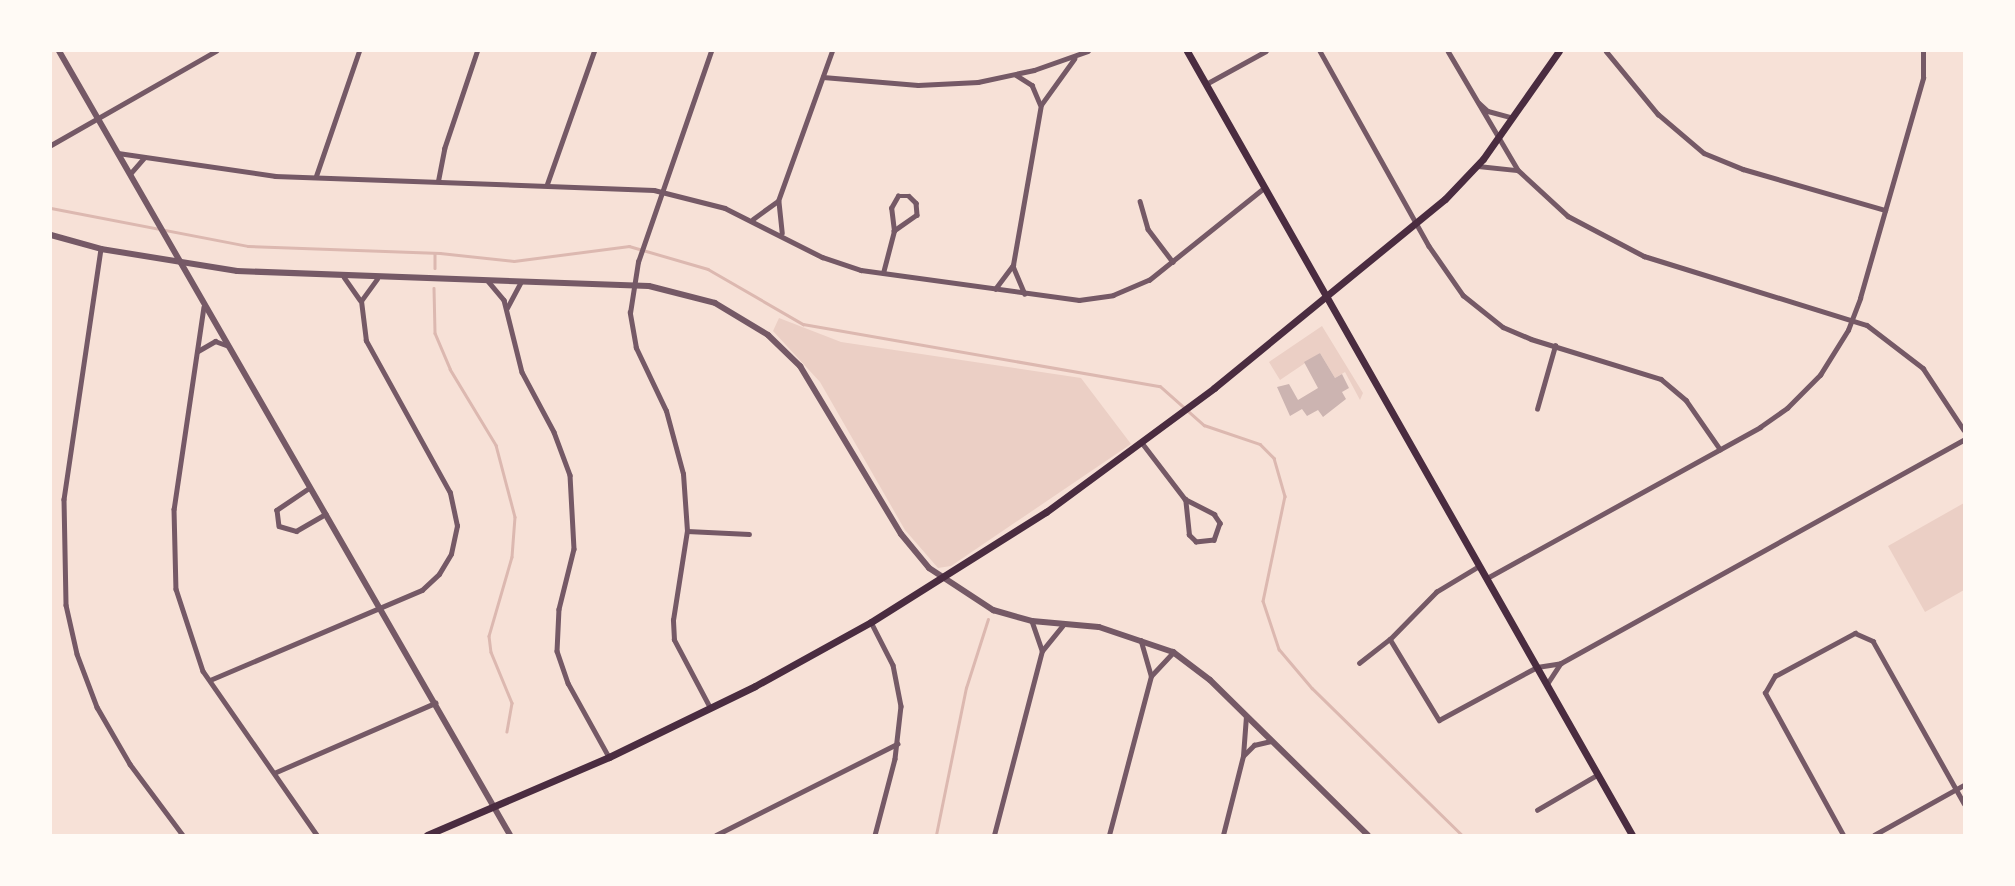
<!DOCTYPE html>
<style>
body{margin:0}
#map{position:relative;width:2015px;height:886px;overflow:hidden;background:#f7e1d7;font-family:Signika,sans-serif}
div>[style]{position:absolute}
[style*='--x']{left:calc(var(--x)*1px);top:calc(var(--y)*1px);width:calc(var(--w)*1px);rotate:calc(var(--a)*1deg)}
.green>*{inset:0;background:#ebcfc5}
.stream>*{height:2.5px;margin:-1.25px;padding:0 1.25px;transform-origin:1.25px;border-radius:1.25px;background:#dcb8b0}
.building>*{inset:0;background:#ccb4b1}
.minor>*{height:4.5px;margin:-2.25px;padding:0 2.25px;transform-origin:2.25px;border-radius:2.25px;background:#755966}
.tertiary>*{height:6px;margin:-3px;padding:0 3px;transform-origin:3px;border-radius:3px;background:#755966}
.secondary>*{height:7px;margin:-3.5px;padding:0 3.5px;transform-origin:3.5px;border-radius:3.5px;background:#4a2c40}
span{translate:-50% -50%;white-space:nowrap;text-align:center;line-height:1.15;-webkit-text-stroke:7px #fffaf5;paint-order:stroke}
.frame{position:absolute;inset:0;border:52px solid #fffaf5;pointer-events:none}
</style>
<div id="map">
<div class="green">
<i style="clip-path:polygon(779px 318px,841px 342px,1081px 378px,1131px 444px,951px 566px,938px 568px,905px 530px,820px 382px,773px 331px)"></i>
<i style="clip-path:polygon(1322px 326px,1363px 393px,1360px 400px,1345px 372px,1335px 378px,1320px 353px,1280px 380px,1269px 362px)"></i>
<i style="clip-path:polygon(1964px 503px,1964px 590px,1925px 612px,1888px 546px)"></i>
</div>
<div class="stream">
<i style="--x:51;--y:208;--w:201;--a:10.9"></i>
<i style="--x:248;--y:246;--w:192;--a:2.1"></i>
<i style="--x:440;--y:253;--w:74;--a:6.2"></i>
<i style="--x:514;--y:261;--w:116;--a:-7.4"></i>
<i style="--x:629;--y:246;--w:82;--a:16.2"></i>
<i style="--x:708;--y:269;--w:110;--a:30.1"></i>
<i style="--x:803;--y:324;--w:362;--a:9.9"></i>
<i style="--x:1160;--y:386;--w:59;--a:41.6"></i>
<i style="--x:1204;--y:425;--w:59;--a:18.7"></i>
<i style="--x:1260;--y:444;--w:20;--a:45"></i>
<i style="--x:1274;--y:458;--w:40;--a:74"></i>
<i style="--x:1285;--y:496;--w:107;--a:101.8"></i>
<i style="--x:1263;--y:601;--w:51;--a:71.6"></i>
<i style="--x:1279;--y:649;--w:51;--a:49.8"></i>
<i style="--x:1312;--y:688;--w:210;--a:44.4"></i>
<i style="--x:435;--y:254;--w:14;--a:90"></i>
<i style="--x:434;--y:288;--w:45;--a:88.7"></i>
<i style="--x:435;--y:333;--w:39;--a:67"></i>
<i style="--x:450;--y:369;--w:89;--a:58.8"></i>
<i style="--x:496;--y:445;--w:74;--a:75.2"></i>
<i style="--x:515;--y:517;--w:40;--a:94.3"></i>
<i style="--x:512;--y:557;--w:82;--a:106.2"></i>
<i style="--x:489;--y:636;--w:16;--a:83"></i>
<i style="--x:491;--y:652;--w:55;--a:67.6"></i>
<i style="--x:512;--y:703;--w:29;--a:100"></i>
<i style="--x:936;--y:835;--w:150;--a:-78.5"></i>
<i style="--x:966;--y:688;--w:72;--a:-72.3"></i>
</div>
<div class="building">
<i style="clip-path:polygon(1320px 353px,1335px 378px,1342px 374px,1349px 388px,1342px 392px,1346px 399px,1323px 417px,1318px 410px,1307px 416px,1302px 409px,1290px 416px,1277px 387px,1289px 384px,1298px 400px,1318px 388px,1304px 362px)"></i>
</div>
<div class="minor">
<i style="--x:1320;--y:51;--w:223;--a:60.8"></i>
<i style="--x:1429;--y:246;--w:60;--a:55.2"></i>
<i style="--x:1463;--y:295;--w:51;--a:38.7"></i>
<i style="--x:1503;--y:327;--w:30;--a:23"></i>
<i style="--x:1531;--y:339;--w:136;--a:17.1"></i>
<i style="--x:1661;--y:379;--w:33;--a:40"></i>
<i style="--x:1686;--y:400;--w:60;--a:55.2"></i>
<i style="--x:1448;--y:51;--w:138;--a:59.5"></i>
<i style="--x:1518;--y:170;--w:68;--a:42.6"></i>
<i style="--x:1568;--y:216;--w:86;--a:27.8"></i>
<i style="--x:1644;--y:256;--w:233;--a:17.2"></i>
<i style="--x:1867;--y:325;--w:71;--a:37.5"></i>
<i style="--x:1923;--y:368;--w:74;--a:56.5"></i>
<i style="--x:1606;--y:51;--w:82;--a:50.5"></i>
<i style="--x:1658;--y:114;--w:60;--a:40.3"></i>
<i style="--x:1704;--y:153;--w:42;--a:22.3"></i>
<i style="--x:1743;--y:169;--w:148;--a:16.1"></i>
<i style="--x:1016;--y:75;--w:19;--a:32"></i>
<i style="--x:1032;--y:85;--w:21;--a:67"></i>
<i style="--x:823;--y:77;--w:95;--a:4.8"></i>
<i style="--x:918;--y:85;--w:60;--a:-2.9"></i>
<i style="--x:978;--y:82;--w:57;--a:-12.1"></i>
<i style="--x:1034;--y:70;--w:57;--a:-19.4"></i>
<i style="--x:1206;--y:84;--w:68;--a:-28.8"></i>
<i style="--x:1479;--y:103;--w:12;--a:42"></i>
<i style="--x:1488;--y:111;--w:24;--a:15"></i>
<i style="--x:51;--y:145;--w:190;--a:-29.7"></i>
<i style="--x:118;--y:153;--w:159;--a:8.3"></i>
<i style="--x:275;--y:176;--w:379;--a:2.1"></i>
<i style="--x:654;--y:190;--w:73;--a:14.2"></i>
<i style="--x:725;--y:208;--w:109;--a:26.8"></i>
<i style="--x:822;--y:257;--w:41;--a:18.4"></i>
<i style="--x:861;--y:270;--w:220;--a:7.8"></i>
<i style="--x:1079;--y:300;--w:34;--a:-8"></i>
<i style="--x:1113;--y:295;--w:39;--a:-23"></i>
<i style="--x:1149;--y:280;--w:147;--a:-38.7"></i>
<i style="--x:1478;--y:166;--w:39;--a:6"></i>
<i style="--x:130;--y:174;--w:21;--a:-49"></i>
<i style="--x:316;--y:176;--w:132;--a:-71"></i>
<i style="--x:438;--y:181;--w:33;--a:-79"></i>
<i style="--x:444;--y:149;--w:103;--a:-71.4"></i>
<i style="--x:547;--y:184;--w:141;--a:-70.5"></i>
<i style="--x:1140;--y:201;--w:29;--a:74"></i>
<i style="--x:1148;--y:229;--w:41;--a:52.9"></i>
<i style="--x:779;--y:202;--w:31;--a:84"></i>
<i style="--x:753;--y:219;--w:31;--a:-36"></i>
<i style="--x:778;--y:201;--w:159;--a:-70.2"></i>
<i style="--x:101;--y:249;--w:253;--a:98.4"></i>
<i style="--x:64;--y:499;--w:106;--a:88.9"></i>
<i style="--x:66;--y:605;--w:50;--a:77.3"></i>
<i style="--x:77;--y:654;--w:57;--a:69.3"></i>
<i style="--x:97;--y:707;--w:66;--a:59.9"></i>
<i style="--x:130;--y:764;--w:89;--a:53.3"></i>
<i style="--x:1013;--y:266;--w:30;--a:67"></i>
<i style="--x:883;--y:273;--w:43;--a:-75.3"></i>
<i style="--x:894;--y:231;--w:23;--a:-97"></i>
<i style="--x:891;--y:208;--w:14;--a:-60"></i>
<i style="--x:898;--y:196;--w:11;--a:0"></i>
<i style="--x:909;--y:196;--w:10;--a:45"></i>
<i style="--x:916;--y:203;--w:12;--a:85"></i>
<i style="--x:917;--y:215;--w:28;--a:145"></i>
<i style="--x:344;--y:277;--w:28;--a:55"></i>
<i style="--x:488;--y:281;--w:25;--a:50"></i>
<i style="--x:504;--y:300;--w:74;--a:76"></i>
<i style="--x:522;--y:372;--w:68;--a:61.9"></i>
<i style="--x:554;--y:432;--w:46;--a:69.6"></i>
<i style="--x:570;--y:475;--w:74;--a:86.9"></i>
<i style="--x:574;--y:549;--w:62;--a:104"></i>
<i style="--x:559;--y:609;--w:42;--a:92.7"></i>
<i style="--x:557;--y:651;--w:34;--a:71"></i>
<i style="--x:568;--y:683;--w:85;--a:61"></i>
<i style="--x:995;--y:289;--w:30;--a:-53"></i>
<i style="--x:1013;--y:265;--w:162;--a:-80.1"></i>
<i style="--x:1041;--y:105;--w:57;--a:-54.3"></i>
<i style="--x:204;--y:307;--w:204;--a:98.4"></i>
<i style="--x:174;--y:509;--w:80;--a:88.6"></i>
<i style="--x:176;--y:589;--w:86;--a:71.8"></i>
<i style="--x:203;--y:671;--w:200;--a:55.2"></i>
<i style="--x:507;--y:308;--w:30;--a:-62"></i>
<i style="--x:198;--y:351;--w:20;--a:-30"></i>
<i style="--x:215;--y:341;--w:12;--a:20"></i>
<i style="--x:1537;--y:409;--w:66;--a:-74.1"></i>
<i style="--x:1143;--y:444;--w:69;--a:52.6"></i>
<i style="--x:1185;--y:499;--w:33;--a:27"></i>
<i style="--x:1214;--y:514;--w:11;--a:56"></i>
<i style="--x:1220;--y:523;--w:18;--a:109"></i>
<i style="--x:1214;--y:540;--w:18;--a:174"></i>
<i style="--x:1196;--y:542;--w:10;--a:-135"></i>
<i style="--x:1189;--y:535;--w:36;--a:-96"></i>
<i style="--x:310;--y:488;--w:40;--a:146"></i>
<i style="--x:277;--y:510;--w:16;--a:83"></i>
<i style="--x:279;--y:526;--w:18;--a:16"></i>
<i style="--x:296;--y:531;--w:34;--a:-30"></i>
<i style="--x:687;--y:531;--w:62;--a:2.8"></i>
<i style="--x:1487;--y:578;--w:312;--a:-28.9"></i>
<i style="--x:1760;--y:427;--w:33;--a:-35"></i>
<i style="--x:1787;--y:408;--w:47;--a:-45"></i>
<i style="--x:1820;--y:375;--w:53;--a:-58.1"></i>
<i style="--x:1848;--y:330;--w:34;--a:-69"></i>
<i style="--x:1860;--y:298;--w:229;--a:-74"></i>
<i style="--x:1923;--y:78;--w:27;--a:-90"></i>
<i style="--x:1032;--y:621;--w:31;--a:71"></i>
<i style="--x:871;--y:622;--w:48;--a:62.9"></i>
<i style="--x:893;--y:665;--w:42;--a:79"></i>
<i style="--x:901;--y:706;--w:53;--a:96.5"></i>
<i style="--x:895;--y:759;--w:79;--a:104.7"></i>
<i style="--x:1390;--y:639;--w:95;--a:58.8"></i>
<i style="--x:1439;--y:720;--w:111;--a:-28.4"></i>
<i style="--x:1537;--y:667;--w:24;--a:-9"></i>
<i style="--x:1561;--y:663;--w:461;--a:-29"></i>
<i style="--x:1141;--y:640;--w:37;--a:74"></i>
<i style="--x:1359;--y:663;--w:39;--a:-38"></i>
<i style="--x:1390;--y:639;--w:66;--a:-45.6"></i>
<i style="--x:1436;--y:592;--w:50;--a:-31.2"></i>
<i style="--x:210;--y:680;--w:230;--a:-23"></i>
<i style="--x:422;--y:590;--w:23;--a:-43"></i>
<i style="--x:439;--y:574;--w:23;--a:-59"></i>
<i style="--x:451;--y:554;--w:29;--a:-78"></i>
<i style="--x:457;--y:526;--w:34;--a:-102"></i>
<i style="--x:450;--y:493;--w:174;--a:-118.9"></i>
<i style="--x:366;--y:341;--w:40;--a:-97.1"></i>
<i style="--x:361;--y:301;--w:27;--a:-54"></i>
<i style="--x:1547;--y:684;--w:24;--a:-57"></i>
<i style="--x:710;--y:708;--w:77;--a:-117.9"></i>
<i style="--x:674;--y:640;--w:20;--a:-93"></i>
<i style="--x:673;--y:620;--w:90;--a:-81.1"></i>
<i style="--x:687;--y:531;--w:57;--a:-94"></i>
<i style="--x:683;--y:474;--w:65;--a:-105.1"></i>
<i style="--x:666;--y:411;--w:70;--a:-115.5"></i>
<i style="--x:636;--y:348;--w:36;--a:-100"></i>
<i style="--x:630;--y:313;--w:52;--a:-81.1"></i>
<i style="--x:638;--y:262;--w:223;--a:-70.9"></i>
<i style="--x:1244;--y:755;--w:14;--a:-45"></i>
<i style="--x:1254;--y:745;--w:17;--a:-13"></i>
<i style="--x:274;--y:773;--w:176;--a:-23.5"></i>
<i style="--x:1537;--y:810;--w:69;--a:-30.3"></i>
<i style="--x:716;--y:835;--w:203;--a:-26.7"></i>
<i style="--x:994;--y:835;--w:190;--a:-75.4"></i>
<i style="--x:1042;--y:651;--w:33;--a:-51"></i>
<i style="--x:1109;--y:835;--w:164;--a:-75.2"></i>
<i style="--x:1151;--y:676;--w:33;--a:-47"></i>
<i style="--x:1223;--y:835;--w:81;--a:-75.8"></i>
<i style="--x:1243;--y:756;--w:40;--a:-85.7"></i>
<i style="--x:1843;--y:835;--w:162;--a:-118.8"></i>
<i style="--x:1765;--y:693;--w:20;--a:-60"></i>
<i style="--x:1775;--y:676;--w:91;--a:-28.3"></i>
<i style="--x:1855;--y:633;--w:20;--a:24"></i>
<i style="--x:1873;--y:641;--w:186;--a:60.7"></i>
<i style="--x:1874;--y:835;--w:103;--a:-29.1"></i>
</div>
<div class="tertiary">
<i style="--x:59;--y:51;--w:904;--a:60.09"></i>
<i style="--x:51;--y:235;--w:52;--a:15.6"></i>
<i style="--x:101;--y:249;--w:138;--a:9.2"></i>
<i style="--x:237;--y:271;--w:412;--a:2.1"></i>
<i style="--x:649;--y:286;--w:68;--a:14.4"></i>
<i style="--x:715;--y:303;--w:62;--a:31.1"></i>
<i style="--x:768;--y:335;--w:45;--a:44.1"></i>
<i style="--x:800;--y:366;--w:196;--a:59"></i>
<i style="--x:901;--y:534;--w:44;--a:50.5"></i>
<i style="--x:929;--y:568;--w:77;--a:33.3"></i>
<i style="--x:993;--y:610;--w:41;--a:15.8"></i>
<i style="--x:1032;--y:621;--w:67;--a:5.1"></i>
<i style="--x:1099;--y:627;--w:78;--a:18.7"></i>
<i style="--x:1173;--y:652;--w:46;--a:37.1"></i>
<i style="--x:1210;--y:680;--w:221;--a:44.5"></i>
</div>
<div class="secondary">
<i style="--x:1187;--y:51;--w:901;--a:60.42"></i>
<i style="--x:427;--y:835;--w:198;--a:-23.2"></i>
<i style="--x:609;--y:757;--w:162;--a:-25.9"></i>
<i style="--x:755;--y:686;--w:132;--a:-28.9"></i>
<i style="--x:871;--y:622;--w:207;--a:-32.2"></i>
<i style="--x:1046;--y:512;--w:209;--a:-36.4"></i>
<i style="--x:1214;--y:388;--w:298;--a:-39.3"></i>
<i style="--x:1445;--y:199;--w:55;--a:-46.5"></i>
<i style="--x:1483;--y:159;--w:132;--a:-54.9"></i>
</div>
<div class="frame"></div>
</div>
